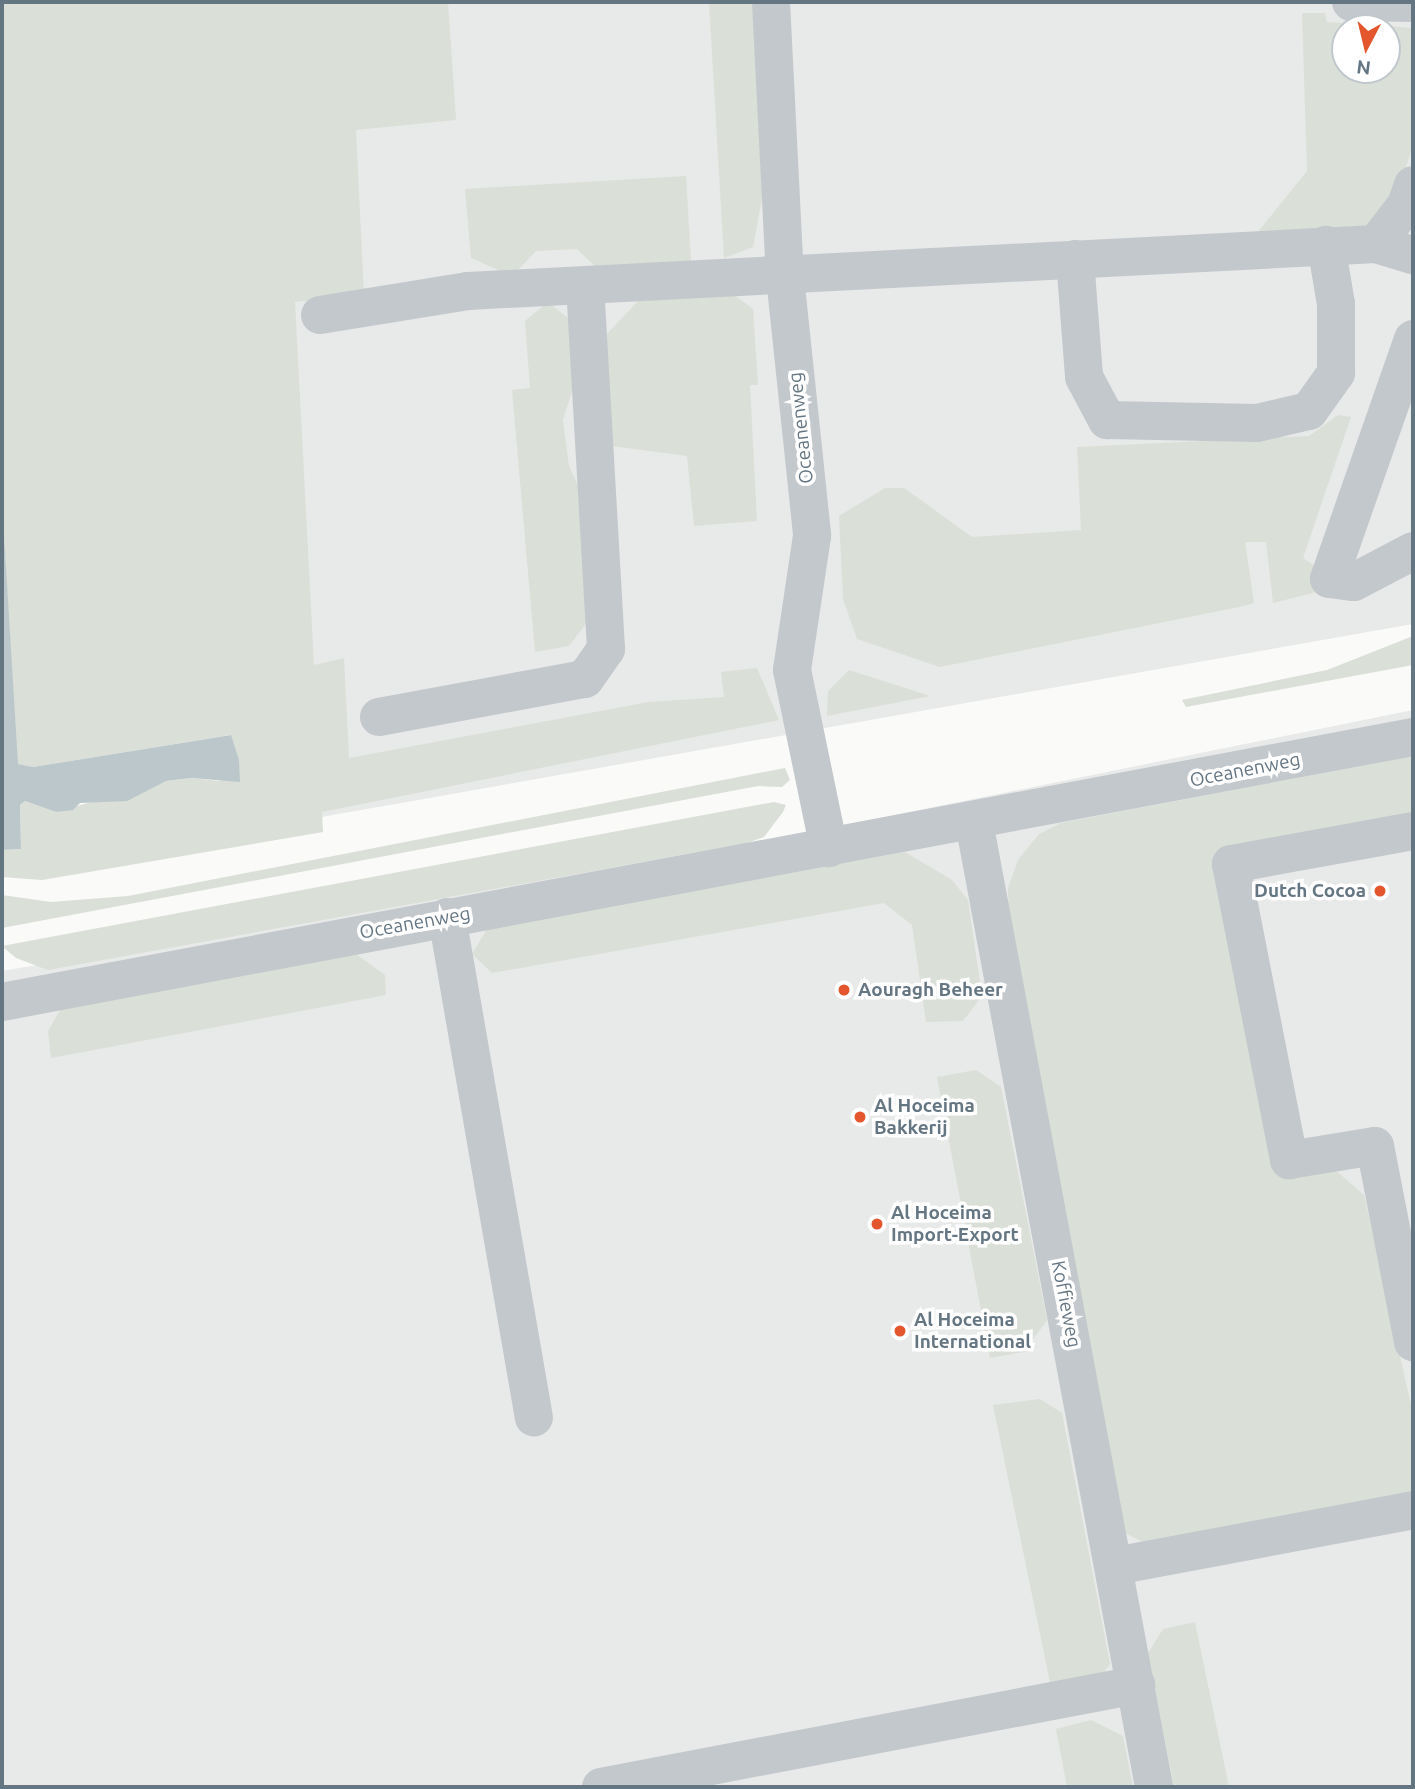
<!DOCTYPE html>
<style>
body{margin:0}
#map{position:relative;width:1415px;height:1789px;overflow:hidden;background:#fafaf8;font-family:Ubuntu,sans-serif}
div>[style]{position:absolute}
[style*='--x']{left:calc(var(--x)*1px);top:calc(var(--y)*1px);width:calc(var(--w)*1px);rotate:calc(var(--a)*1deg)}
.built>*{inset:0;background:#e8e9e9}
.green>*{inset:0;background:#dadfd7}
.water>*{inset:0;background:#bbc7cb}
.minor>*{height:38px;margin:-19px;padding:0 19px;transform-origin:19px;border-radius:19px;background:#c3c8cc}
.dots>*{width:19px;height:19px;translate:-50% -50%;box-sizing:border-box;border:4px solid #fff;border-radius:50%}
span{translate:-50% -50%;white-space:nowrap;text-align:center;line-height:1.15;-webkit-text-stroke:7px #fff;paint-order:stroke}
.street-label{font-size:19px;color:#657683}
.poi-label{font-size:19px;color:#657683;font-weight:700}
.right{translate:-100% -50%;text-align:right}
.left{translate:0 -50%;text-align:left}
.frame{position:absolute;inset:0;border:4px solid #657683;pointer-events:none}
.north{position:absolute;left:1331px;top:14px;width:70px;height:70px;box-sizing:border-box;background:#fff;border:2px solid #c1c8cd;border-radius:50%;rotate:187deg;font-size:19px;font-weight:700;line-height:28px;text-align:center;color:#657683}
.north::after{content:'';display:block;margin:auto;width:24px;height:32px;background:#e4572e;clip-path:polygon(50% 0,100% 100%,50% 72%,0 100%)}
</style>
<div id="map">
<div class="built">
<i style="clip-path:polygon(evenodd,267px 2px,1413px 2px,1413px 624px,316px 818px,267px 2px,1345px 28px,1387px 28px,1387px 70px,1345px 70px,1345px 28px)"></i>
<i style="clip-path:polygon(1413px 710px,1413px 1787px,2px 1787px,2px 971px,776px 839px)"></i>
</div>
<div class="green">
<i style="clip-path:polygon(2px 2px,448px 2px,456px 120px,356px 130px,364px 295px,295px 302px,314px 665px,344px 658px,349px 758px,649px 702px,724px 697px,721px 672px,757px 668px,779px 720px,322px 812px,323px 832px,42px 880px,2px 877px,2px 843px,2px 850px,21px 849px,20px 805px,25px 801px,56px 812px,166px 781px,191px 778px,220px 781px,230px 735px,33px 767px,17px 764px,2px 501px)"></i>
<i style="clip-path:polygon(709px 2px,760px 2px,766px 177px,753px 247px,724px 258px)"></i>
<i style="clip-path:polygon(evenodd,1302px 13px,1325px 13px,1327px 22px,1413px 28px,1413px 145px,1393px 208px,1374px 227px,1257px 233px,1307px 171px,1302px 13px,1345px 28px,1387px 28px,1387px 70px,1345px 70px,1345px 28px)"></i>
<i style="clip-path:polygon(686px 176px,691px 261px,601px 272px,577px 249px,536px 251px,512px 276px,471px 258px,465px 189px)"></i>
<i style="clip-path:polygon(733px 294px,753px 309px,758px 385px,750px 385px,757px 521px,694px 526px,687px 456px,612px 446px,605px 336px,638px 301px)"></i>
<i style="clip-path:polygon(548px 302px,575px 324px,576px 378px,563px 420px,569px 466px,586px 503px,588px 621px,569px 646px,535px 652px,512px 390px,530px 388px,525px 321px)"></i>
<i style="clip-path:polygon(1338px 415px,1351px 417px,1303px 558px,1326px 573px,1313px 593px,1273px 603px,1266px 542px,1245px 542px,1254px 603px,1239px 607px,940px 667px,857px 639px,843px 599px,839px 516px,885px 488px,904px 488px,972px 537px,1081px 530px,1077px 447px,1309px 436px)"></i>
<i style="clip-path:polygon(1413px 636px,1413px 665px,1186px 707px,1182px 700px,1327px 670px)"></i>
<i style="clip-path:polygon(849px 670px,930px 696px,827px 716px,828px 691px)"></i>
<i style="clip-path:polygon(1413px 756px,1413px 818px,1224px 853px,1282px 1173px,1333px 1168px,1364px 1195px,1413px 1414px,1413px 1492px,1149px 1545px,1125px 1533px,1009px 917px,1008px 888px,1018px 860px,1039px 834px,1061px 823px)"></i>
<i style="clip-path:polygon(785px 768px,790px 780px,782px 787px,758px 786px,2px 928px,2px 895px,51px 902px,128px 896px)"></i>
<i style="clip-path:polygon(774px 802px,786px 805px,783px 812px,764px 837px,747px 843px,48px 970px,16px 958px,2px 946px)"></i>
<i style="clip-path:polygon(905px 852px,952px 880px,968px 900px,982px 996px,963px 1021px,926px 1022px,912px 925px,884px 903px,492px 973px,472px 954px,487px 929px)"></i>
<i style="clip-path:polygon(356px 954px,385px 975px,386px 995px,51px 1058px,48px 1031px,62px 1007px)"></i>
<i style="clip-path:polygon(976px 1070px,1001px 1087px,1047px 1320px,1024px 1352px,990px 1358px,937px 1077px)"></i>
<i style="clip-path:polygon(1040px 1399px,1062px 1413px,1110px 1664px,1092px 1689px,1053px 1697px,993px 1405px)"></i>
<i style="clip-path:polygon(1195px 1622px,1229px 1787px,1174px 1787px,1148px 1653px,1163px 1629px)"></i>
<i style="clip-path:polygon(1091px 1720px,1123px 1736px,1133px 1787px,1067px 1787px,1056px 1729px)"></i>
</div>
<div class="water">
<i style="clip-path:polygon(2px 501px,18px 764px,33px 767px,231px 735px,239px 760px,240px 782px,191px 778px,166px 781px,127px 801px,80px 803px,73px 810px,56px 812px,25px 801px,20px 805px,21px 849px,2px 850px)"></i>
</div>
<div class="minor">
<i style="--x:771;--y:2;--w:275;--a:87.1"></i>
<i style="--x:785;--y:277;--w:260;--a:84"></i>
<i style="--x:812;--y:536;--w:135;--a:98.5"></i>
<i style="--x:792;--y:670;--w:182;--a:78.3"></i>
<i style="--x:1351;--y:2;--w:62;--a:0.9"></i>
<i style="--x:1376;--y:244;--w:39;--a:17"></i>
<i style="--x:1075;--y:259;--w:118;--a:85.6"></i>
<i style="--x:1084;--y:377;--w:49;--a:61.9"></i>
<i style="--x:1107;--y:420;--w:150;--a:1.1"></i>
<i style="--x:1257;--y:423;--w:53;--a:-13"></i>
<i style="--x:1309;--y:411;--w:47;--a:-54.6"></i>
<i style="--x:1336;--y:373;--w:69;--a:-90"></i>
<i style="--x:1336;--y:304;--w:60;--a:-99.6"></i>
<i style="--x:320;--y:315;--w:150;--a:-9.2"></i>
<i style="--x:468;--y:291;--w:909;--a:-2.96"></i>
<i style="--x:1376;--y:244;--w:49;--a:-52.4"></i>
<i style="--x:1406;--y:205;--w:21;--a:-71"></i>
<i style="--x:1413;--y:339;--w:254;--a:109.3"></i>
<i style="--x:1329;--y:579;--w:25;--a:7"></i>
<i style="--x:1354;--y:582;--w:67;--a:-27.7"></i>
<i style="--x:379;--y:717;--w:209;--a:-10.5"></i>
<i style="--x:585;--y:679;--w:37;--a:-55"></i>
<i style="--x:606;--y:649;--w:363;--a:-93.3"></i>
<i style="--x:974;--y:822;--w:982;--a:79.43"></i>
<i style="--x:1413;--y:831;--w:185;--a:169.7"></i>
<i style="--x:1231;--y:864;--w:302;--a:78.9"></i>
<i style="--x:1289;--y:1160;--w:87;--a:-9.2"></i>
<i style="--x:1375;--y:1146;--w:200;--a:79"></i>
<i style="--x:447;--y:917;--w:508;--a:80.15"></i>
<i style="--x:2;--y:1002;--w:1436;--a:-10.64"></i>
<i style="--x:1115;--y:1566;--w:303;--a:-10.6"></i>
<i style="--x:601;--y:1787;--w:545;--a:-10.79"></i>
</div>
<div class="dots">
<i style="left:1380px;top:891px;background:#e4572e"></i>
<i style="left:844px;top:990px;background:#e4572e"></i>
<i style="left:860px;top:1117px;background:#e4572e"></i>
<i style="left:877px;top:1224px;background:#e4572e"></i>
<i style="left:900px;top:1331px;background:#e4572e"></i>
</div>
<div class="street-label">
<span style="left:801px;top:428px;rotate:-96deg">Oceanenweg</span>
<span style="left:1245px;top:770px;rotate:-11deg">Oceanenweg</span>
<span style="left:415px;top:923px;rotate:-10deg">Oceanenweg</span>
<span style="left:1066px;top:1304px;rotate:79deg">Koffieweg</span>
</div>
<div class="poi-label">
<span class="right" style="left:1366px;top:891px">Dutch Cocoa</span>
<span class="left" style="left:858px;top:990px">Aouragh Beheer</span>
<span class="left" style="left:874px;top:1117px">Al Hoceima<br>Bakkerij</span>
<span class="left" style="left:891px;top:1224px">Al Hoceima<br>Import-Export</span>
<span class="left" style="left:914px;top:1331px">Al Hoceima<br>International</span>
</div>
<div class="frame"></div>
<div class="north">N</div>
</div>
